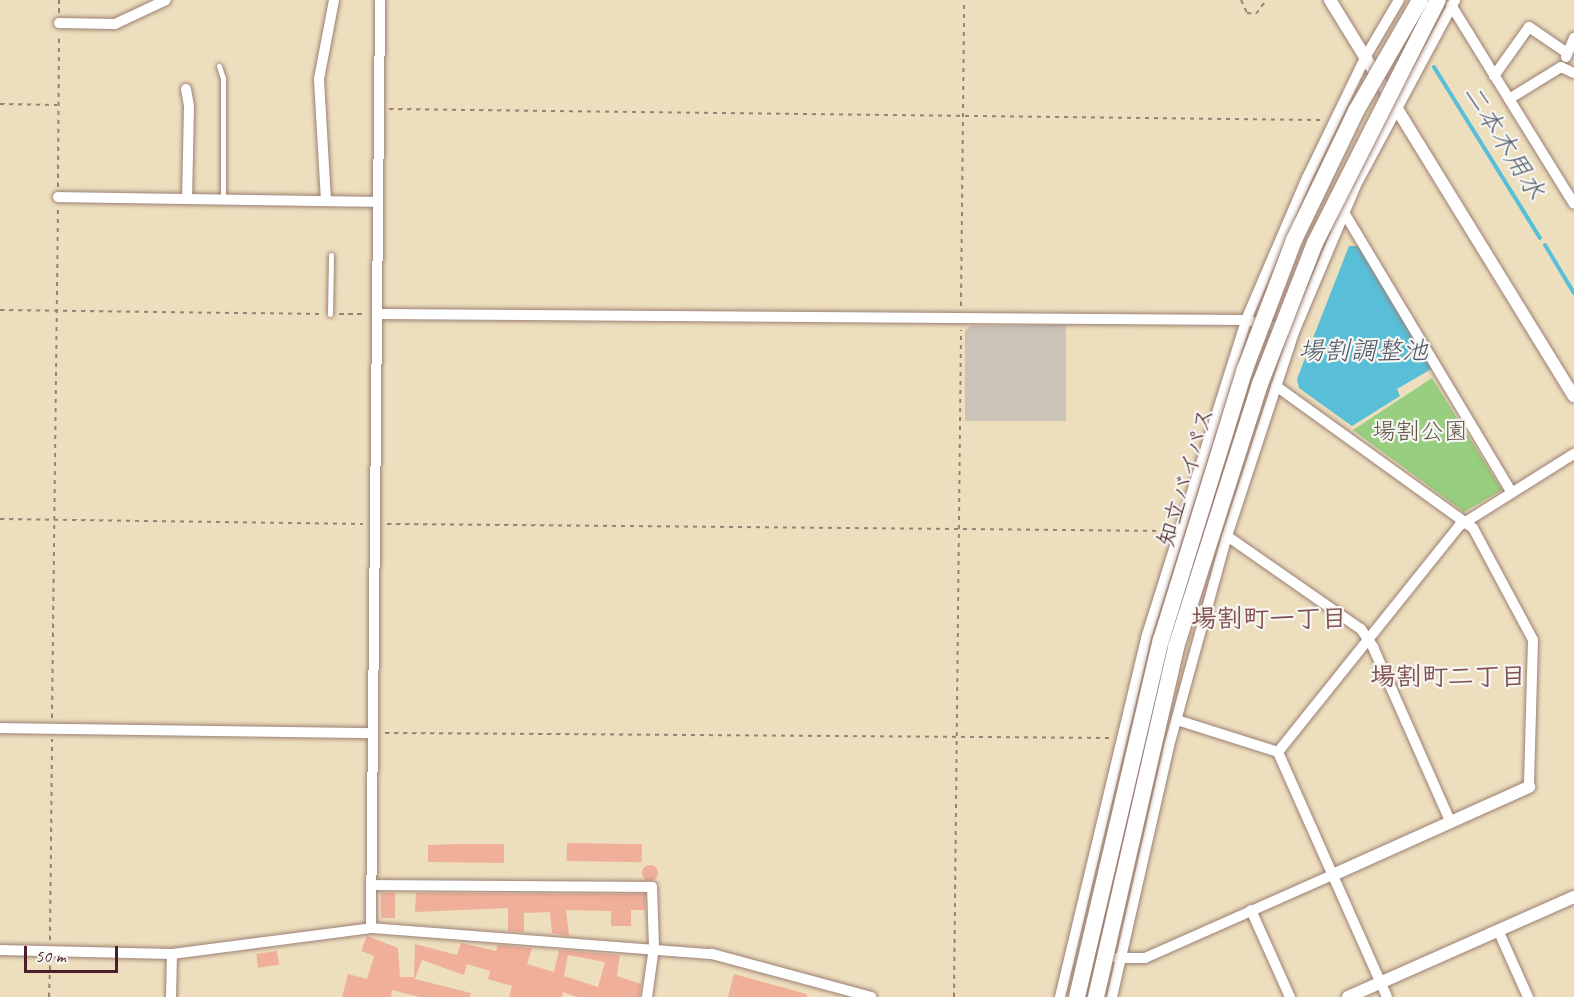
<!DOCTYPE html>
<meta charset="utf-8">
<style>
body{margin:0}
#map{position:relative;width:1574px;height:997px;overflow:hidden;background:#eddfbe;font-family:Caveat,"Klee One",sans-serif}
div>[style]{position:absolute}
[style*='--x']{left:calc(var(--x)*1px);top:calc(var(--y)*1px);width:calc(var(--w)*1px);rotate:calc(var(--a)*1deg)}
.industrial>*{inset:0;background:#cbc2b8}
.green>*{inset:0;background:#98ce7f}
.water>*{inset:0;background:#59bed7}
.stream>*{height:4px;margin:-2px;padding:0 2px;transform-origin:2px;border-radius:2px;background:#59bed7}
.building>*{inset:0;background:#f0af99;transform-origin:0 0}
.round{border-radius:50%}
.path>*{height:2px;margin-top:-1px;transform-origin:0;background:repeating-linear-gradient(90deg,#9c7f74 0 4.5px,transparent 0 9px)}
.roads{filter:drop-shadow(0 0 2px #9c7f74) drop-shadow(0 0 2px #9c7f74)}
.service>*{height:5px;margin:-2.5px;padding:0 2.5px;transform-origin:2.5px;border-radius:2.5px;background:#fff}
.minor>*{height:10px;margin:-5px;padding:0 5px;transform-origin:5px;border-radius:5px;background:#fff}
.tertiary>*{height:12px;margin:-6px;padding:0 6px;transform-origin:6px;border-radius:6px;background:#fff}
.bridges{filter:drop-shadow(0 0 2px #9c7f74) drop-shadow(0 0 2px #9c7f74)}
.trunk-bridge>*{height:16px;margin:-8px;padding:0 8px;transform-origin:8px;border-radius:8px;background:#fff}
span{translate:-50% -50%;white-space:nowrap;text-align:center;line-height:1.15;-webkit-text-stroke:4.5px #f6f6f2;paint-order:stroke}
.park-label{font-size:24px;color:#615444}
.street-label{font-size:24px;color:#4a1f2b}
.water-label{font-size:26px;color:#4f5767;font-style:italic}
.neighbourhood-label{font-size:26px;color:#845152;font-weight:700}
.scale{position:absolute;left:24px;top:946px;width:94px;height:27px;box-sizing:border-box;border:3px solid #4a1f2b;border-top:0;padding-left:8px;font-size:18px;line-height:21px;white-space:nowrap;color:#4a1f2b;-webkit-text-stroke:4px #f6f6f2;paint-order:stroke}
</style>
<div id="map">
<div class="industrial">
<i style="clip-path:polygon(1066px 325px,1066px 421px,965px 421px,965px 331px,970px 326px)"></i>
</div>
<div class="green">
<i style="clip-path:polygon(1432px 378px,1502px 490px,1464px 512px,1353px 430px)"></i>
</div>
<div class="water">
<i style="clip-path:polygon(1349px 246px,1358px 246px,1433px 368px,1397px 389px,1400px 396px,1352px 426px,1299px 388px,1297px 379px)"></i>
</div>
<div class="stream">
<i style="--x:1434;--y:67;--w:201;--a:58.2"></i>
<i style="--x:1545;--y:245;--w:56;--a:58.9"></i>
</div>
<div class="building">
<i style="left:567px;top:843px;width:75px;height:18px;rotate:1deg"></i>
<i style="clip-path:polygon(464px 844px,504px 844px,504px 863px,428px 862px,428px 845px)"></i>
<i class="round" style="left:642px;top:865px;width:16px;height:16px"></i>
<i style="left:381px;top:893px;width:14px;height:25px"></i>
<i style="clip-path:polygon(416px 893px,645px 894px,645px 910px,631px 910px,631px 926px,611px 926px,611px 911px,566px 910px,569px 936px,562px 935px,552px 933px,550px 912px,524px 913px,524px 932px,508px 931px,508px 908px,415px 912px)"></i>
<i style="clip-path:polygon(evenodd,367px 936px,398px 948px,400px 977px,414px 977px,415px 944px,457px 955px,461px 943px,496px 951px,498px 945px,532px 948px,527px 964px,554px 972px,559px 950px,620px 955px,617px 976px,641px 984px,640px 997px,577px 997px,563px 992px,562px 997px,509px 997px,512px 986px,488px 979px,490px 971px,467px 964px,464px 975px,422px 960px,415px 979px,471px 993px,470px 997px,420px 997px,392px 990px,391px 997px,342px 997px,348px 974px,367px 979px,374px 956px,361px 951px,367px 936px,568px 955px,605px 962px,598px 987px,564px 976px,568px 955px)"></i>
<i style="left:277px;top:951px;width:14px;height:21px;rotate:82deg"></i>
<i style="clip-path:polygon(734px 974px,807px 994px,807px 997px,728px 997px)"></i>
</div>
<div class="path">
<i style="--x:1241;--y:0;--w:14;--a:65"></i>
<i style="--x:1247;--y:13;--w:9;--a:6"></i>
<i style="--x:1256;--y:14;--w:17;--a:-54"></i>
<i style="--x:59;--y:13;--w:13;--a:-90"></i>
<i style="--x:0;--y:104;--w:57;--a:1"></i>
<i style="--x:389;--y:109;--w:933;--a:0.68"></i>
<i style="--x:58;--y:187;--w:153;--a:-89.6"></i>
<i style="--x:961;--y:306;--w:306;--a:-89.4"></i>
<i style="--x:0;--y:310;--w:321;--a:0.7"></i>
<i style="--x:339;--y:314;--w:27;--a:0"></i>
<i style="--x:0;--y:519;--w:363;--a:0.8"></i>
<i style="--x:387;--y:524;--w:780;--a:0.51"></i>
<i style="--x:52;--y:718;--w:510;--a:-89.33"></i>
<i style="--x:385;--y:733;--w:726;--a:0.39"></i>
<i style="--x:50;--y:940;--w:201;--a:-89.4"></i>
<i style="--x:49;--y:997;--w:33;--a:-88"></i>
<i style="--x:954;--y:997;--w:667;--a:-89.4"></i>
</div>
<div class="roads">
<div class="service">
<i style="--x:219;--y:66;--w:13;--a:72"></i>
<i style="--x:223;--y:78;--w:121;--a:90"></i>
<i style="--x:330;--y:314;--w:59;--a:-89"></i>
</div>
<div class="minor">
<i style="--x:1451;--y:5;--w:110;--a:58.3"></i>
<i style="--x:1509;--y:99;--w:61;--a:-31.6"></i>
<i style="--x:1561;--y:67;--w:14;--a:25"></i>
<i style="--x:59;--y:23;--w:56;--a:1"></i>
<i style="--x:115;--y:24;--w:56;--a:-25.2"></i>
<i style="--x:1566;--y:57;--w:21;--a:-67"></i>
<i style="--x:1494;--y:76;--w:60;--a:-54.5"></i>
<i style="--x:1529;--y:27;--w:46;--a:34.4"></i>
<i style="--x:186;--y:89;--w:17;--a:80"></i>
<i style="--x:189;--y:106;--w:93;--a:91.2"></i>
<i style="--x:1509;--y:99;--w:123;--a:58.2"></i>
<i style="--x:58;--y:197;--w:320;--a:0.9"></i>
<i style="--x:326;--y:201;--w:122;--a:-93.3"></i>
<i style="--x:319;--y:79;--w:80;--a:-79.2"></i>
<i style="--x:1345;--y:214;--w:325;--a:59.1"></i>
<i style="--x:378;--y:314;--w:868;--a:0.4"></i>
<i style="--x:1246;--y:320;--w:43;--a:13.4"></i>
<i style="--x:1276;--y:386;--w:243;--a:35.8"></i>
<i style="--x:1473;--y:528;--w:127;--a:61.8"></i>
<i style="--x:1533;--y:640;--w:147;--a:91.6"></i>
<i style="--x:1227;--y:536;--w:163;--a:34.8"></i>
<i style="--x:1361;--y:629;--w:22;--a:56"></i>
<i style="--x:1373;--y:647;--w:190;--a:66.1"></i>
<i style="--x:1177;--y:720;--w:106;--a:17.6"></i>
<i style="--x:0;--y:728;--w:373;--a:0.8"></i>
<i style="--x:371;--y:885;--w:281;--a:0.4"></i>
<i style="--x:652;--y:887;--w:60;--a:88.1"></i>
<i style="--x:654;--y:947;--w:50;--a:98"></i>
<i style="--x:1251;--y:910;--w:95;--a:65.9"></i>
<i style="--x:371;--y:928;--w:342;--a:4.4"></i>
<i style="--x:712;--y:954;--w:165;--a:15.1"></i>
<i style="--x:1498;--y:930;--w:73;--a:65.9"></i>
<i style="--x:0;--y:950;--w:172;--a:1.3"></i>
<i style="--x:172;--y:954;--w:201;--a:-7.4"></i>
<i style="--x:371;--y:928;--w:928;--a:-89.44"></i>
<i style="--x:1116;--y:958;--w:29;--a:0"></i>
<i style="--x:1145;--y:958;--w:208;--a:-23.9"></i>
<i style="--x:171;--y:997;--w:43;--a:-88.7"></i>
<i style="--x:1060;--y:997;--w:369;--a:-76.5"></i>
<i style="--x:1146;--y:638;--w:333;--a:-72.5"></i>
<i style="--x:1246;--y:320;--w:155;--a:-66.8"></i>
<i style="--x:1307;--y:178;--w:136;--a:-64.2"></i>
<i style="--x:1366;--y:56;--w:65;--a:-59.5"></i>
<i style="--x:1112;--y:997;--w:257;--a:-77.2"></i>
<i style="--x:1169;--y:746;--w:218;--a:-74.6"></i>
<i style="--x:1227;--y:536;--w:215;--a:-71.8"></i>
<i style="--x:1294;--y:332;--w:160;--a:-67.1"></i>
<i style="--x:1356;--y:185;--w:210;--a:-61.8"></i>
<i style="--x:1387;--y:997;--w:268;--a:-114"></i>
<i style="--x:1278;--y:752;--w:290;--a:-51.3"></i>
<i style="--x:1459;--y:526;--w:136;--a:-32.1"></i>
</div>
<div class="tertiary">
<i style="--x:1330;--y:0;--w:465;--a:58.4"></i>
<i style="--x:1335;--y:874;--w:213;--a:-24.2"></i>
<i style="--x:1348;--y:997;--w:247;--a:-23.9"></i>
</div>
</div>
<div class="bridges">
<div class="trunk-bridge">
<i style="--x:1077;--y:997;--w:367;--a:-76.8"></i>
<i style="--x:1161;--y:640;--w:284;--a:-72.8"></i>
<i style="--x:1245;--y:369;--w:138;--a:-69.2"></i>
<i style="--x:1294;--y:240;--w:143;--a:-64.3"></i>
<i style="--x:1356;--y:111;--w:128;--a:-60"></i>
<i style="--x:1096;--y:997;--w:359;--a:-77.1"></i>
<i style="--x:1176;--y:647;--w:276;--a:-72.3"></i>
<i style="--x:1260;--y:384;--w:151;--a:-68.7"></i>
<i style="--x:1315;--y:243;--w:272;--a:-63.2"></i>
</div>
</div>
<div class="park-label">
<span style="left:1420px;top:432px">場割公園</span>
</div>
<div class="street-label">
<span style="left:1186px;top:477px;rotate:-73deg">知立バイパス</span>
</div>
<div class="water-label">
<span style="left:1504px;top:142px;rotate:58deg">二本木用水</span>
<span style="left:1363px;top:351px">場割調整池</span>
</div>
<div class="neighbourhood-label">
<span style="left:1269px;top:619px">場割町一丁目</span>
<span style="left:1448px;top:677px">場割町二丁目</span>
</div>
<div class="scale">50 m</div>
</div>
